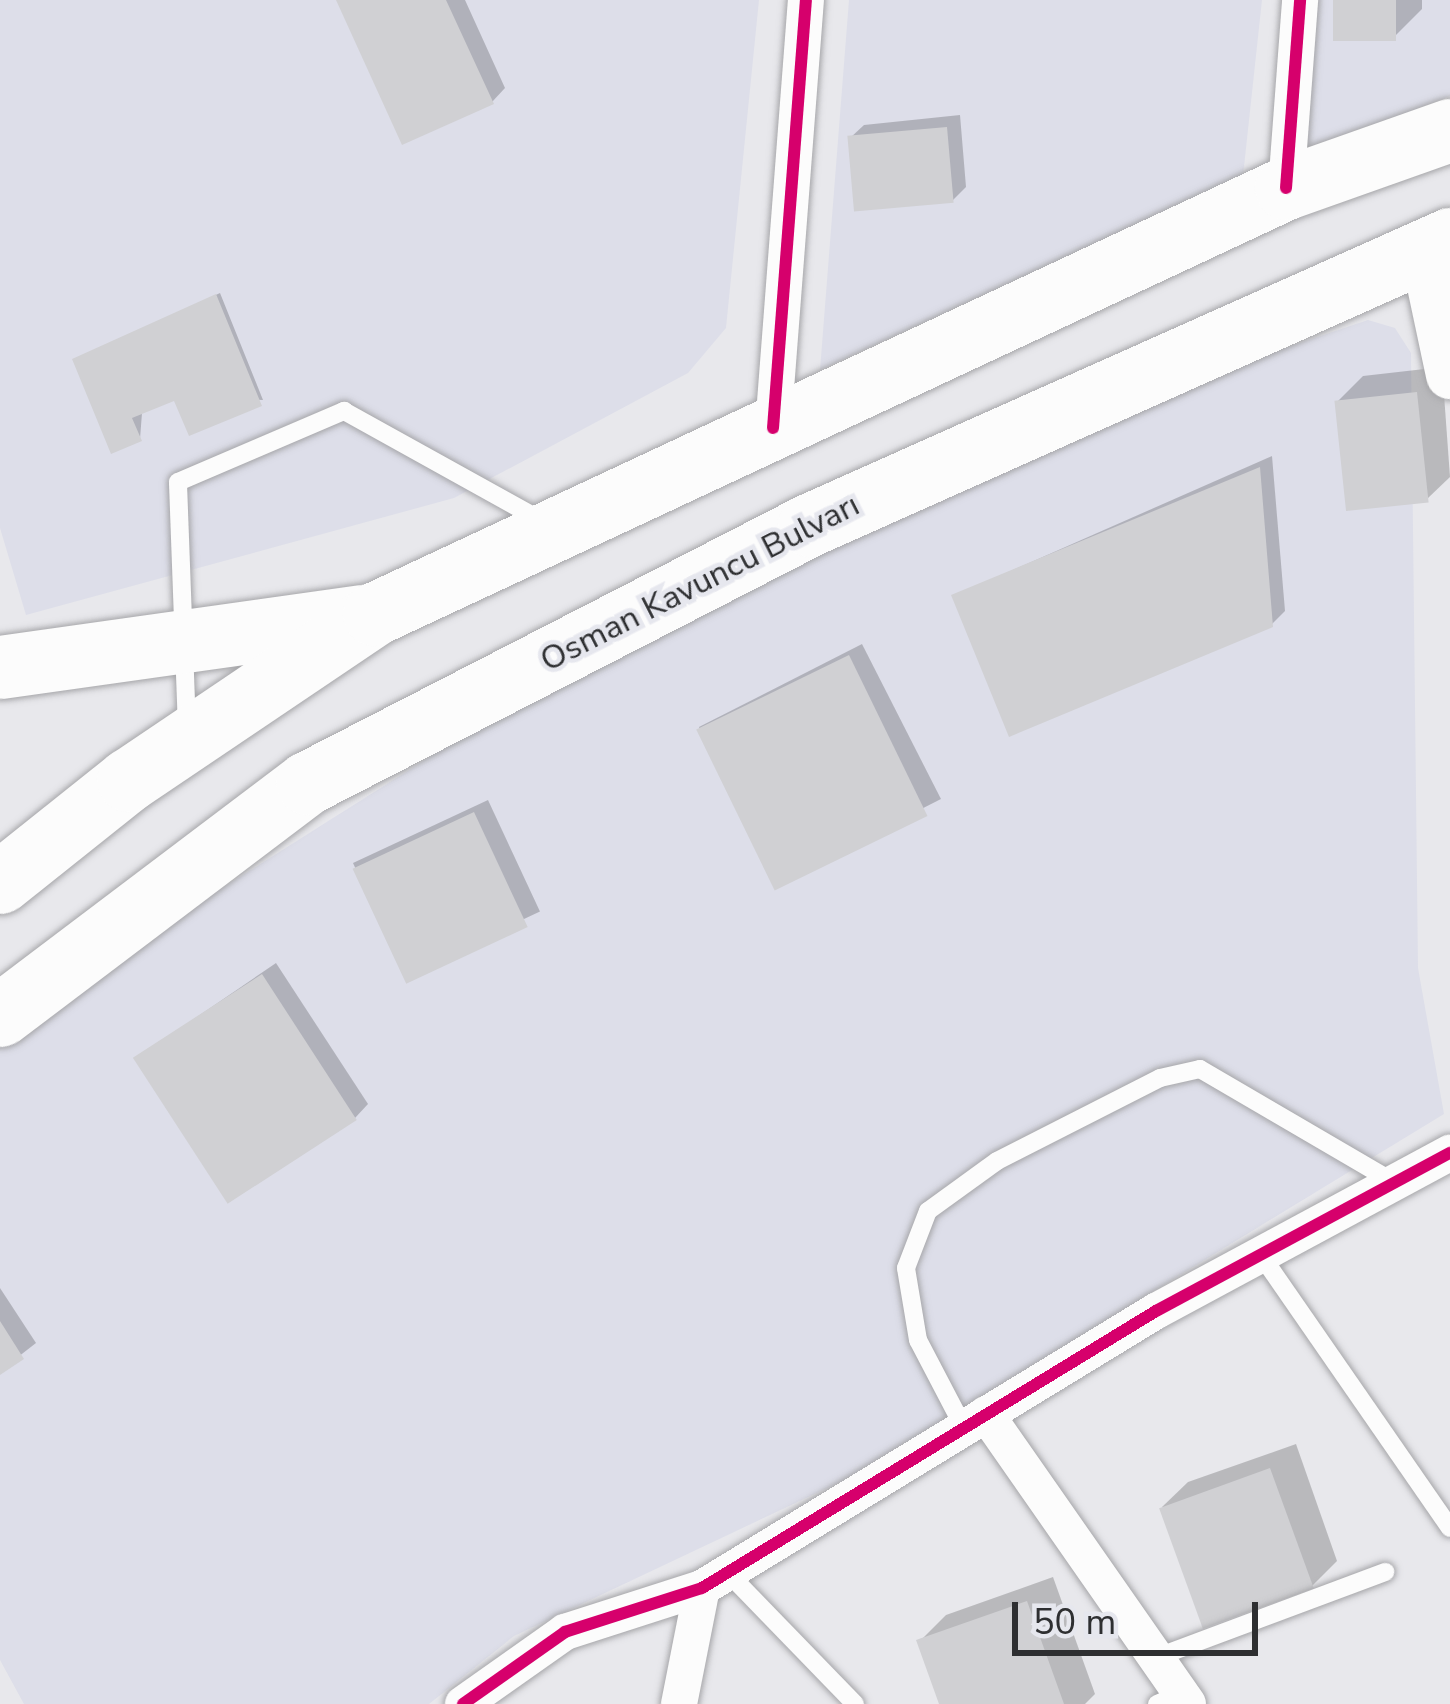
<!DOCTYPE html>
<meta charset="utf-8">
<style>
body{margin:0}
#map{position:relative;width:1450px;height:1704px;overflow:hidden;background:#e8e8ec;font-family:"Nunito Sans",sans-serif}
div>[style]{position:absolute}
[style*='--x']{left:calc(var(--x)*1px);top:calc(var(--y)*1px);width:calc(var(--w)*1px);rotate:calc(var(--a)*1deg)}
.built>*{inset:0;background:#dddee9}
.shadow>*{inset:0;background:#0003;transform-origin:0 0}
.building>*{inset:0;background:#d0d0d3;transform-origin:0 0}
.roads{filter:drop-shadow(0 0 3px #a6a6a9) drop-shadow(0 0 3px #a6a6a9)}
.service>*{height:18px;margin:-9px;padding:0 9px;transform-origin:9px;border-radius:9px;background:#fcfcfc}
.minor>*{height:36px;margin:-18px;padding:0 18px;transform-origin:18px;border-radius:18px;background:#fcfcfc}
.tertiary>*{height:48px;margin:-24px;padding:0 24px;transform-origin:24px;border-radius:24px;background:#fcfcfc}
.trunk>*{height:63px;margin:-31.5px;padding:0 31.5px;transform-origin:31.5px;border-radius:31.5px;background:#fcfcfc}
.cycleway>*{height:12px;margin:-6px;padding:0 6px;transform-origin:6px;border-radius:6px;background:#d6006c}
span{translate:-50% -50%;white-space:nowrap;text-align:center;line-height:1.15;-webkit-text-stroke:9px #e6e7ee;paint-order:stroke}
.street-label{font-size:33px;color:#2e2f31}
.scale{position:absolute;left:1012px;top:1602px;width:246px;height:54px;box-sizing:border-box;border:6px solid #2e2f31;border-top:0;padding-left:15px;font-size:36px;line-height:42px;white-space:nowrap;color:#2e2f31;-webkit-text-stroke:9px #e6e7ee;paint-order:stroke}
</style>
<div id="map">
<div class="built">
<i style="clip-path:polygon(0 0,759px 0,726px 328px,688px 373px,454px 498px,26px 615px,0 528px)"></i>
<i style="clip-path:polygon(849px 0,1262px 0,1243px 176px,820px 370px)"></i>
<i style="clip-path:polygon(1315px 0,1450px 0,1450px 96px,1294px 157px)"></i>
<i style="clip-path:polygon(1368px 320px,1395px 328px,1411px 353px,1418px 968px,1444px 1114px,842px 1481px,514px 1636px,429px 1704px,24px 1704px,0 1660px,0 1048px,205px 899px,466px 734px,769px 575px,1217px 371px)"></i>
</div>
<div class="shadow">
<i style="clip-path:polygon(339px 0,465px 0,505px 88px,492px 102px)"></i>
<i style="clip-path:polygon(1336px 0,1422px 0,1422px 9px,1396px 35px)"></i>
<i style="clip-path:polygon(960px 115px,966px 187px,953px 200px,850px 138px,864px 125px)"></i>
<i style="clip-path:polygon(220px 293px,263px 400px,176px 397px,142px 413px,140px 439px,75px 360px)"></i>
<i style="clip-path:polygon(1442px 367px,1450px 477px,1427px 499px,1337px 402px,1363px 376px)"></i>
<i style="clip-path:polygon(1272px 456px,1285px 611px,1271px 625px,954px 596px)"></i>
<i style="left:862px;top:644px;width:174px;height:183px;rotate:63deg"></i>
<i style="left:488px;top:800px;width:123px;height:149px;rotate:65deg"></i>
<i style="clip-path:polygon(276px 963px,368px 1104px,355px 1118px,137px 1058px)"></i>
<i style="clip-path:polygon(0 1288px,36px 1343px,0 1371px)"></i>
<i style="clip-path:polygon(1296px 1444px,1337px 1561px,1311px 1587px,1162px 1507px,1188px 1482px)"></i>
<i style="clip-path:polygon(1053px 1577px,1095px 1694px,1085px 1704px,942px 1704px,920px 1641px,946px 1615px)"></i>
</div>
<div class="building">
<i style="clip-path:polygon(336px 0,446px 0,494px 104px,402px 145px)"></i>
<i style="left:1333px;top:0;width:63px;height:41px"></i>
<i style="left:947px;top:127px;width:76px;height:100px;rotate:85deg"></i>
<i style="clip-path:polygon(216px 294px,262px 406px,189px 436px,174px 401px,132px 418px,142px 441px,111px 454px,72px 359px)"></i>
<i style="left:1417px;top:392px;width:111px;height:83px;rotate:84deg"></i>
<i style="clip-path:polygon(1260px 467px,1273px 627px,1009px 737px,951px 595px)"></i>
<i style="left:849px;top:655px;width:179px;height:170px;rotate:64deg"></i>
<i style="left:474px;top:812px;width:127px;height:134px;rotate:65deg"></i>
<i style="left:262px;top:974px;width:174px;height:154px;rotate:57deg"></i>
<i style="clip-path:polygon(0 1321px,24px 1359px,0 1375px)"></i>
<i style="left:1270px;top:1468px;width:128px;height:118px;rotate:70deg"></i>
<i style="clip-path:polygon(1027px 1601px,1064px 1704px,939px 1704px,916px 1640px)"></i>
</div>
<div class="roads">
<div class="service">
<i style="--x:187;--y:729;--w:247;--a:-92.1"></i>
<i style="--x:178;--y:482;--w:181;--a:-23.2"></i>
<i style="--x:344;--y:411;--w:229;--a:29"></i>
<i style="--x:1261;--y:1255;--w:332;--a:55.3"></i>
<i style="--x:964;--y:1428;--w:99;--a:-117.6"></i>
<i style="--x:918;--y:1340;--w:73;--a:-99.5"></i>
<i style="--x:906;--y:1268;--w:61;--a:-68.9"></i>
<i style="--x:928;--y:1211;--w:85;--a:-35.9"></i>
<i style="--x:997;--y:1161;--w:183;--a:-27"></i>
<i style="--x:1160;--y:1078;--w:41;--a:-12.7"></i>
<i style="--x:1200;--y:1069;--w:226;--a:30.3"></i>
<i style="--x:727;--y:1572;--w:184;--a:45.9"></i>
<i style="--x:1155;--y:1658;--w:246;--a:-20.5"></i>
<i style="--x:1157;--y:1704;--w:26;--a:-23"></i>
</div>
<div class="minor">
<i style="--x:1286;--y:188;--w:189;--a:-85.7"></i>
<i style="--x:773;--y:428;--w:429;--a:-85.6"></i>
<i style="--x:986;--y:1414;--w:353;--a:55.1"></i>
<i style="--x:463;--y:1704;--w:125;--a:-35.2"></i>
<i style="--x:565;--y:1632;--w:144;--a:-17.8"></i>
<i style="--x:702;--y:1588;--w:532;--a:-31.39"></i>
<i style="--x:1156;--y:1311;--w:334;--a:-28.3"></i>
<i style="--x:679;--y:1704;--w:118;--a:-78.8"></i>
</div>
<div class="tertiary">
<i style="--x:1423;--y:248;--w:130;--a:78"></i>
</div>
<div class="trunk">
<i style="--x:0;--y:667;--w:365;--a:-8"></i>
<i style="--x:0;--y:882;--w:164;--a:-38.6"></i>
<i style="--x:128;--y:780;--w:297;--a:-34"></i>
<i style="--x:374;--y:614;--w:1007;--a:-25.04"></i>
<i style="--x:1286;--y:188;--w:174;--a:-19.5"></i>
<i style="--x:0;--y:1015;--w:385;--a:-37.1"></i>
<i style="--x:307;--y:783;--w:564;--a:-27.2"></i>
<i style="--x:809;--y:525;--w:702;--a:-24.05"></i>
</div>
</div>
<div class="cycleway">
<i style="--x:1286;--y:188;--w:189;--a:-85.7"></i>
<i style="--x:773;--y:428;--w:429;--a:-85.6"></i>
<i style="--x:463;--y:1704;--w:125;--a:-35.2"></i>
<i style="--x:565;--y:1632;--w:144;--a:-17.8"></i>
<i style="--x:702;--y:1588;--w:532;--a:-31.39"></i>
<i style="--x:1156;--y:1311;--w:334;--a:-28.3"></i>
</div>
<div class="street-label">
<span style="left:700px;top:583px;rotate:-27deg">Osman Kavuncu Bulvarı</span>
</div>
<div class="scale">50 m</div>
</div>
